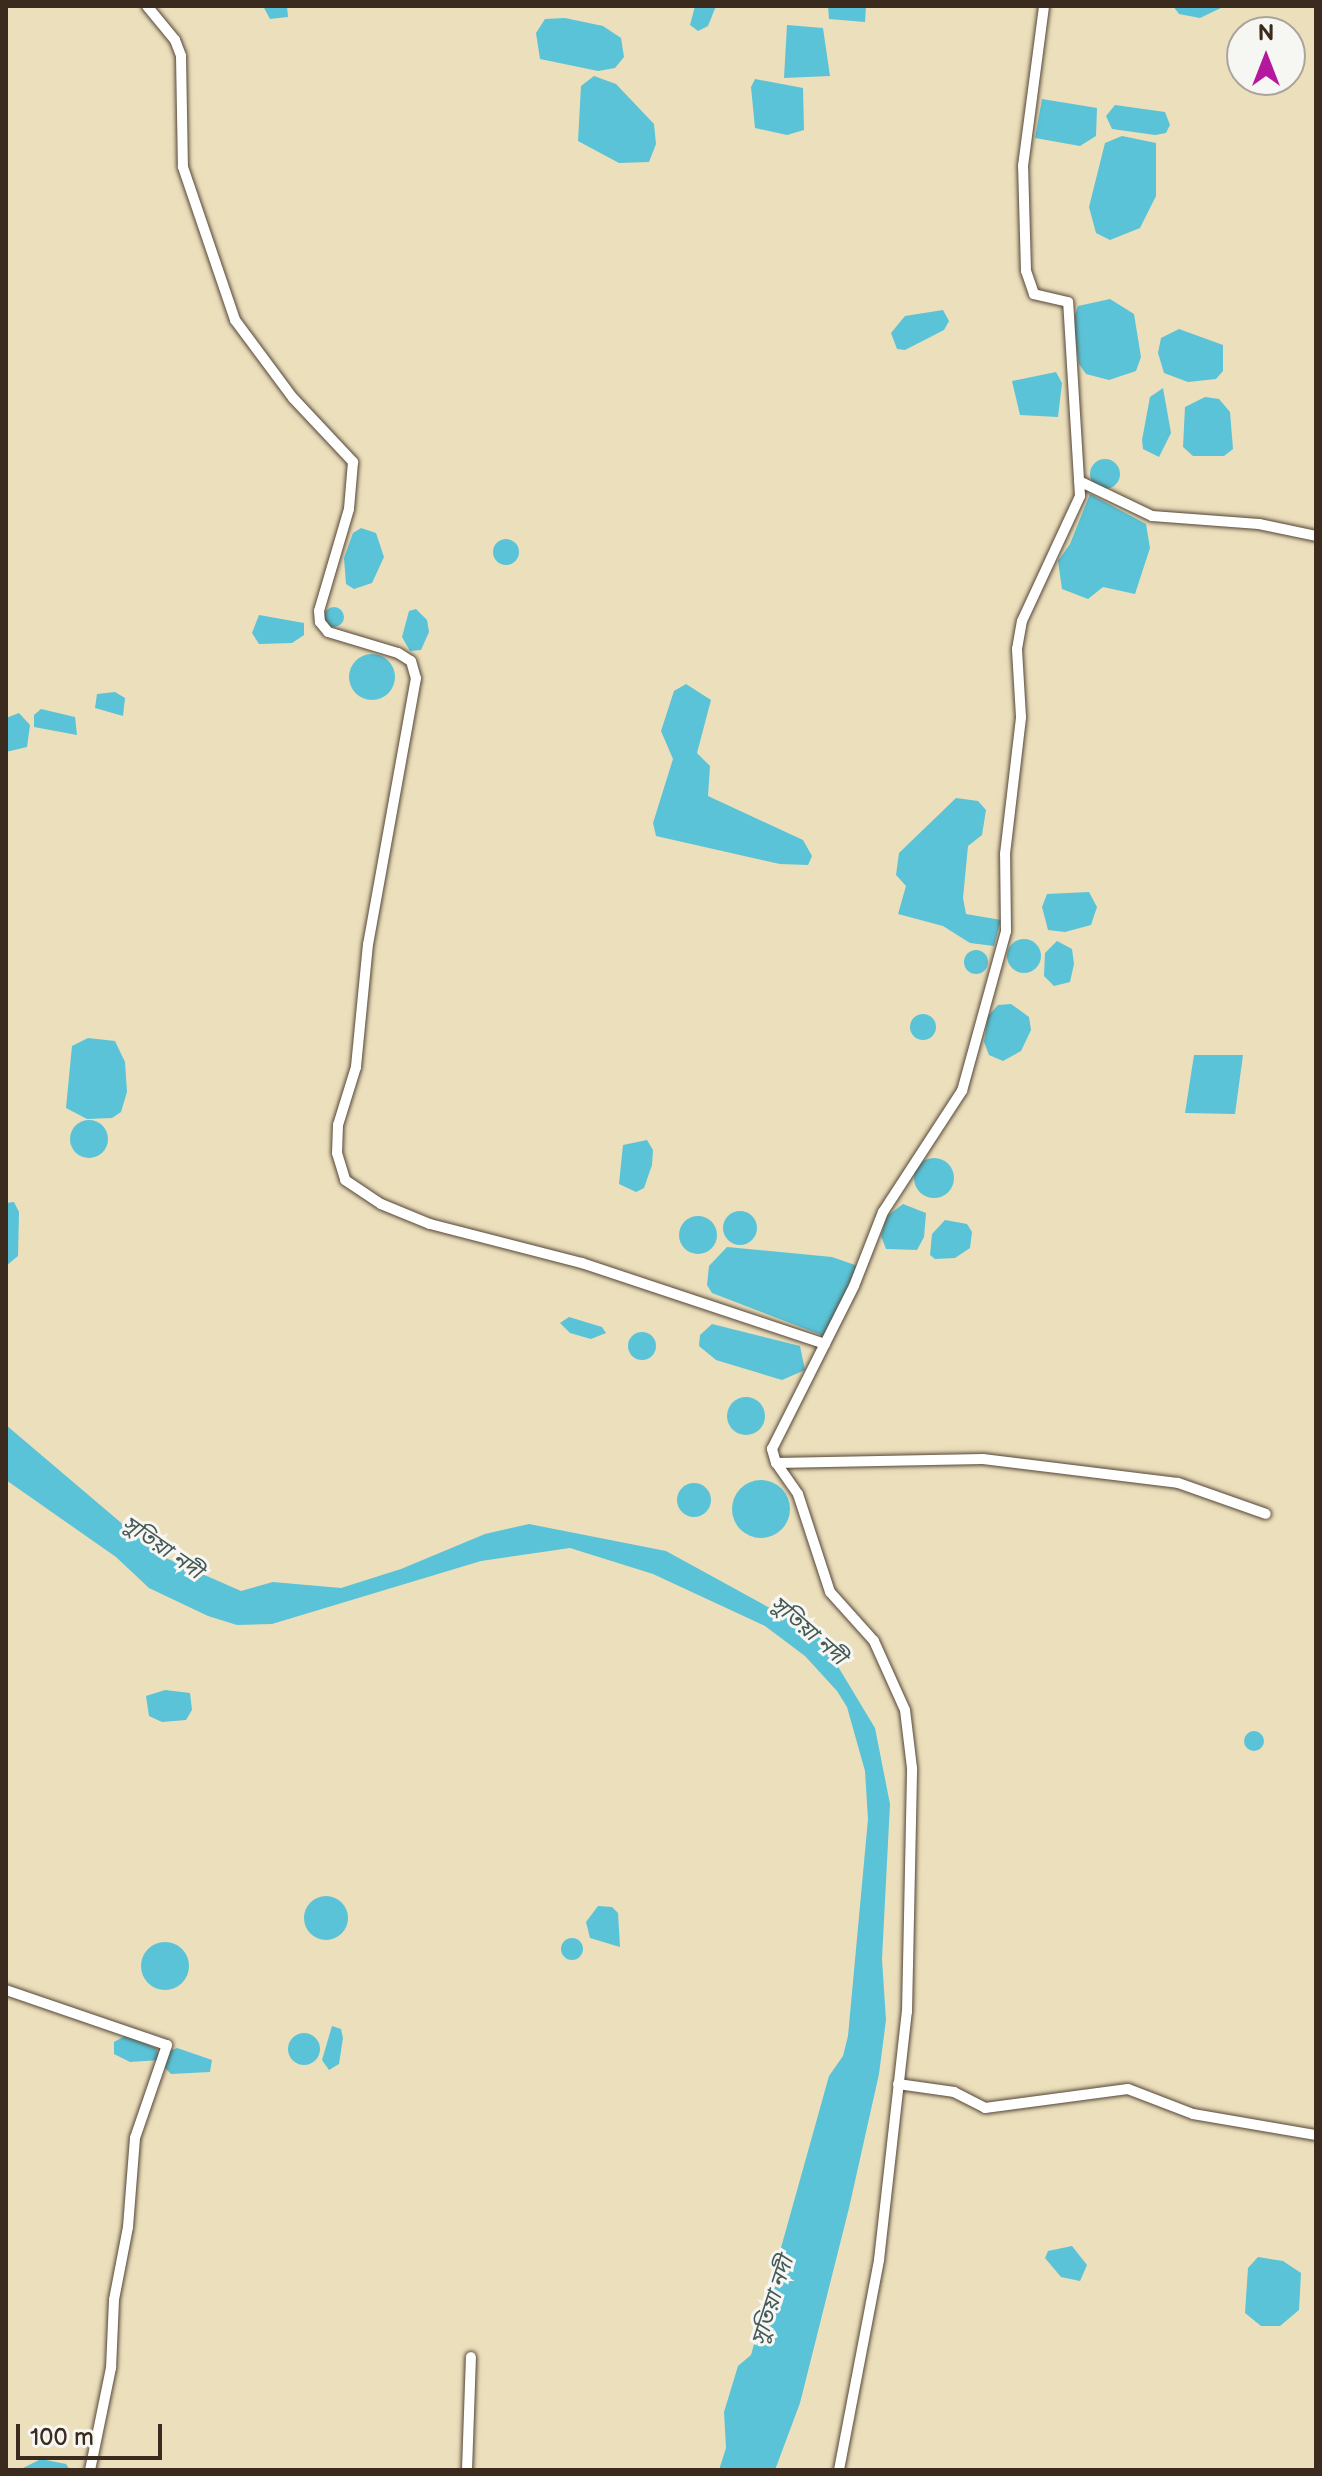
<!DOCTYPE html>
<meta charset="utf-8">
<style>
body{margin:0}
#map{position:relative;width:1322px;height:2476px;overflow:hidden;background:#ebdfbc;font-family:"Balsamiq Sans","Noto Sans Bengali",sans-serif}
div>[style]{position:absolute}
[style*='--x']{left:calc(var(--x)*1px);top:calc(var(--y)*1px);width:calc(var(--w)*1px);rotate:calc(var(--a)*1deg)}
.water>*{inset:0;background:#5bc3d7}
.round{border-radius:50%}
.roads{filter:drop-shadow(0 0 2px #554536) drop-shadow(0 0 2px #554536)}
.street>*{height:10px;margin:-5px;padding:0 5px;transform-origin:5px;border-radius:5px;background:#fff}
span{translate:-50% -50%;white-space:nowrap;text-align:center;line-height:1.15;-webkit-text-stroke:6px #f6f6f2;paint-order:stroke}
.water-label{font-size:22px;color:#455856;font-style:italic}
.frame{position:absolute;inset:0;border:8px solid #3b2a1e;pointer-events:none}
.north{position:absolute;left:1226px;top:16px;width:80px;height:80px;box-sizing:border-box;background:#f6f6f2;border:2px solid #aba49d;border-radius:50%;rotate:0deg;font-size:22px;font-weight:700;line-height:32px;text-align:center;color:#3b2a1e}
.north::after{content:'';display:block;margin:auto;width:28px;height:36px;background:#b5179e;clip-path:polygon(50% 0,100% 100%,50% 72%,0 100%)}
.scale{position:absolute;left:16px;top:2424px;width:146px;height:36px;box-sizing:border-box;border:4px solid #3b2a1e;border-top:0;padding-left:10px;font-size:24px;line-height:28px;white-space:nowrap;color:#3b2a1e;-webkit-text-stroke:6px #f6f6f2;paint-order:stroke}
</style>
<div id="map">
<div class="water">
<i style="clip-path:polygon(263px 6px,287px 6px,288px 17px,270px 19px)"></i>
<i style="clip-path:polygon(695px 6px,716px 6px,708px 26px,698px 31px,690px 25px)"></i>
<i style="clip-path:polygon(828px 6px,866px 6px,865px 22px,829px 19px)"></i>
<i style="clip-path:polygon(1173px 6px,1225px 6px,1200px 18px,1179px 14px)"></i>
<i style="clip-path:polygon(565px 18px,603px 26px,621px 38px,624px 57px,615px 68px,598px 71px,540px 59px,536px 33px,545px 19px)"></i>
<i style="clip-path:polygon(787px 25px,823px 28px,830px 76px,784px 78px)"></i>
<i style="clip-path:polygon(594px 76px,616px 84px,654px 124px,656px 144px,649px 162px,619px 163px,578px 141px,581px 86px)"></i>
<i style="clip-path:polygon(755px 79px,803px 88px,804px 130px,787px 135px,755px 128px,751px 87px)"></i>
<i style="clip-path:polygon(1042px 99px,1097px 108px,1096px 136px,1080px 146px,1035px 138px)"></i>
<i style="clip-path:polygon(1115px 105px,1165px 112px,1170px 125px,1166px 133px,1155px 135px,1112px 129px,1106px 116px)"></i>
<i style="clip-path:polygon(1122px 136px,1156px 143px,1156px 196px,1140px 228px,1110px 240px,1096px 233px,1089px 207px,1105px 143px)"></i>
<i style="clip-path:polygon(1110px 299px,1134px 314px,1141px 357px,1136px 371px,1109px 380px,1086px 374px,1079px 364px,1073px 321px,1078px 306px)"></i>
<i style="clip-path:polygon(943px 310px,949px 321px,944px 330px,905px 350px,897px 349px,891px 333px,905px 316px)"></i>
<i style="clip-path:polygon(1179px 329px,1223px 345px,1223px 371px,1216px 379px,1188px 382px,1164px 373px,1158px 353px,1161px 338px)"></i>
<i style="clip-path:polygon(1056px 372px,1062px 383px,1058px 417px,1020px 415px,1012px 381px)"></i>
<i style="clip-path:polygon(1163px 388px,1171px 433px,1159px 457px,1143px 449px,1142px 440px,1150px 397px)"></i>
<i style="clip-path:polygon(1205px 397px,1219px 399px,1230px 412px,1233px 449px,1224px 456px,1193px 456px,1183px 447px,1185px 407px)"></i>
<i class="round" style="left:1090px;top:459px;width:30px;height:30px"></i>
<i style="clip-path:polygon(1090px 494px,1146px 524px,1150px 548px,1135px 594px,1103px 587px,1088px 599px,1062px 589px,1058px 561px,1070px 544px)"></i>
<i style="clip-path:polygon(361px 528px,376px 533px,384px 557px,372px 583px,354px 589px,346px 584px,344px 558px,353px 533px)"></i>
<i class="round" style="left:493px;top:539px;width:26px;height:26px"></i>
<i class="round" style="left:324px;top:607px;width:20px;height:20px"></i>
<i style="clip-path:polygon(416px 609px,427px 620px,429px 632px,421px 650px,410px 651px,402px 637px,409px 611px)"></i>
<i style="clip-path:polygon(259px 615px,304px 623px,304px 635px,292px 643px,259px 644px,252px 633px)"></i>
<i class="round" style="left:349px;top:654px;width:46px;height:46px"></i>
<i style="clip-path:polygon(686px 684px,711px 700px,697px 753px,710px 766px,708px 796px,803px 840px,812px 856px,808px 865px,780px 864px,656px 836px,653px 823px,673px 759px,661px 731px,674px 691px)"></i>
<i style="clip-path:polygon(115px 692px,125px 698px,123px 716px,95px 708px,97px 694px)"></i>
<i style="clip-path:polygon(41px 709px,75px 717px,77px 735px,34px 727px,34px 715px)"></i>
<i style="clip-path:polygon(19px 713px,30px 725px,27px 747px,6px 752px,6px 718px)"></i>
<i style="clip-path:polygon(956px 798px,978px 801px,986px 810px,982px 835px,968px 846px,963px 898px,966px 914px,1001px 920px,994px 946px,970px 943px,943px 926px,898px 914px,906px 886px,896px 875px,899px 853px)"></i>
<i style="clip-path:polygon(1089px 892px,1097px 907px,1091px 925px,1065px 932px,1048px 930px,1042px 907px,1047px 894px)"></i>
<i class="round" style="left:1007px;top:939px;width:34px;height:34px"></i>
<i style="clip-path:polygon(1057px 941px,1072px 949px,1074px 964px,1070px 982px,1054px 986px,1044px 976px,1045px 953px)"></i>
<i class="round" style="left:964px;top:950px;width:24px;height:24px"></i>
<i style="clip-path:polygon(1011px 1004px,1029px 1017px,1031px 1030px,1021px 1051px,1003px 1061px,989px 1055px,984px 1042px,988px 1016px,998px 1005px)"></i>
<i class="round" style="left:910px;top:1014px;width:26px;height:26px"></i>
<i style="clip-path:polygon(88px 1038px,115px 1041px,125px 1062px,127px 1092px,121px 1112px,112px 1118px,87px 1119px,66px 1108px,72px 1046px)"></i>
<i style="clip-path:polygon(1194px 1055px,1243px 1055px,1235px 1114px,1185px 1113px)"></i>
<i class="round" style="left:70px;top:1120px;width:38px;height:38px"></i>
<i style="clip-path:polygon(647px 1140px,653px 1150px,652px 1165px,644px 1188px,636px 1192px,619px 1184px,623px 1145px)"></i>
<i class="round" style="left:914px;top:1158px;width:40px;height:40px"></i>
<i style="clip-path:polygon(14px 1202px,19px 1212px,18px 1256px,6px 1266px,6px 1203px)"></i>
<i style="clip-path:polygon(903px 1204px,926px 1213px,924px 1237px,917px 1250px,886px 1249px,881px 1236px,887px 1216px)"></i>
<i class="round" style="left:723px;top:1211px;width:34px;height:34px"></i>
<i class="round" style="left:679px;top:1216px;width:38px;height:38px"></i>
<i style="clip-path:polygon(945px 1220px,967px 1224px,972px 1232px,970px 1248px,955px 1258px,935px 1259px,930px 1255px,932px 1234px)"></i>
<i style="clip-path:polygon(727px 1247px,832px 1257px,858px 1266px,824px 1336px,712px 1293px,707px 1285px,709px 1266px)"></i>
<i style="clip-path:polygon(569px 1317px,602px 1327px,606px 1333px,591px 1339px,570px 1333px,560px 1323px)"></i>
<i style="clip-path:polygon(712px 1324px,800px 1346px,805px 1370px,782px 1380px,716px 1360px,699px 1346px,700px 1335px)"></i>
<i class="round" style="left:628px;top:1332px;width:28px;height:28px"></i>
<i class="round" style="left:727px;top:1397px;width:38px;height:38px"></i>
<i style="clip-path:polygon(6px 1425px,159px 1555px,241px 1591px,273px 1582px,341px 1588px,401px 1569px,485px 1534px,529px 1524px,666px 1551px,819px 1635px,875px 1728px,890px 1804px,882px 1959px,886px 2020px,879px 2074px,849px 2208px,800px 2403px,775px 2470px,719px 2470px,726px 2448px,724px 2412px,738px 2366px,751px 2355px,829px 2076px,843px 2056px,848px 2036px,868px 1819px,865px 1771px,847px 1707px,837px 1691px,805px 1656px,765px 1626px,653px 1574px,570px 1548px,481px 1561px,272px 1624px,237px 1625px,208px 1616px,149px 1588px,116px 1557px,6px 1480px)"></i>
<i class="round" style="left:732px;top:1480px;width:58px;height:58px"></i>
<i class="round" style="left:677px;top:1483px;width:34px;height:34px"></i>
<i style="clip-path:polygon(165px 1690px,190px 1693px,192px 1710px,186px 1720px,162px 1722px,149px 1716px,146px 1696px)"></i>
<i class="round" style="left:1244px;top:1731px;width:20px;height:20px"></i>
<i class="round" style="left:304px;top:1896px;width:44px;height:44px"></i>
<i style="clip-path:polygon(598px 1906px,612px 1907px,618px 1913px,620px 1947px,590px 1938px,586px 1922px)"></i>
<i class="round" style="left:561px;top:1938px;width:22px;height:22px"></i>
<i class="round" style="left:141px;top:1942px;width:48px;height:48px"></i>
<i style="clip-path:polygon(332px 2026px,341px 2029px,343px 2038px,339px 2064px,329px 2070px,322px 2060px)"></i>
<i class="round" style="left:288px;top:2033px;width:32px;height:32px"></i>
<i style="clip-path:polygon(125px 2036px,156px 2048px,160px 2060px,130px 2062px,114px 2054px,114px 2042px)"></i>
<i style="clip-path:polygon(177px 2048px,212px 2060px,210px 2072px,171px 2074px,163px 2066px,169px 2051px)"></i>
<i style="clip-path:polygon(1072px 2246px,1087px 2265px,1080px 2281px,1061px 2277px,1045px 2258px,1048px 2251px)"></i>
<i style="clip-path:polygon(1258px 2257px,1283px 2261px,1301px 2273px,1299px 2310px,1280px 2326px,1261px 2326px,1245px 2313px,1248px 2268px)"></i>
<i style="clip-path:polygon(41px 2459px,66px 2464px,70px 2470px,19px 2470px)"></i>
</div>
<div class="roads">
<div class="street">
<i style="--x:147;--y:6;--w:44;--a:50.5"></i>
<i style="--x:175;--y:40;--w:17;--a:69"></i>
<i style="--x:181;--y:56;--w:111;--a:89"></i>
<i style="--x:183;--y:167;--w:162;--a:71.2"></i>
<i style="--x:235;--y:320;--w:97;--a:53.4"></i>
<i style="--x:293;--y:398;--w:88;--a:46.8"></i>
<i style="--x:353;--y:462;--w:47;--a:94.9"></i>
<i style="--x:349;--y:509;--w:106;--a:106.4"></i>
<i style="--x:319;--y:611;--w:11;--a:85"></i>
<i style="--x:320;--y:622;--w:13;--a:51"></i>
<i style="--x:328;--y:632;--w:73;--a:16.7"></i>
<i style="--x:398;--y:653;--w:15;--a:32"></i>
<i style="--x:411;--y:661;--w:18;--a:74"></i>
<i style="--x:416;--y:678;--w:270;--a:100.2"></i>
<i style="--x:368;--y:944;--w:124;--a:95.6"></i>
<i style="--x:356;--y:1067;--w:61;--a:107.2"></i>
<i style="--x:338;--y:1125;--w:28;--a:92"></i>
<i style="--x:337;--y:1153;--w:28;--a:73"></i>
<i style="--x:345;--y:1180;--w:43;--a:33.7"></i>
<i style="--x:381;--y:1204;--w:53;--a:22.2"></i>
<i style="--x:430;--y:1224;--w:157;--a:14.4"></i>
<i style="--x:582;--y:1263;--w:256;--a:18.4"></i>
<i style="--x:1079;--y:481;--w:81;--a:25.6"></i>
<i style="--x:1152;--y:516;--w:107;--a:4.3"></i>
<i style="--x:1259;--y:524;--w:58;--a:11.9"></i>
<i style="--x:776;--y:1463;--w:207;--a:-1.1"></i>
<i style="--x:983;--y:1459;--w:196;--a:7"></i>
<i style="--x:1178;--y:1483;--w:93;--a:19.4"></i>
<i style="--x:6;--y:1990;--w:170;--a:18.9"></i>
<i style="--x:167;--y:2045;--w:98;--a:109"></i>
<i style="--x:135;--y:2138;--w:89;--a:94.5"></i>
<i style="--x:128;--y:2227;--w:74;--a:100.9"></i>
<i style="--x:114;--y:2300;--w:68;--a:92.5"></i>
<i style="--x:111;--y:2368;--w:104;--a:101.6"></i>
<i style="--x:898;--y:2084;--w:57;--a:8.1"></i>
<i style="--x:954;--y:2092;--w:35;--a:27"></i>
<i style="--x:985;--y:2108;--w:144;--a:-7.6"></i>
<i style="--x:1128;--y:2089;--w:70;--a:21"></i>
<i style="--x:1193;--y:2114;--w:125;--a:9.7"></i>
<i style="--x:467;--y:2470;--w:113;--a:-88"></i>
<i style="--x:839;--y:2470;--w:214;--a:-79.2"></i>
<i style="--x:879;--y:2260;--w:250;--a:-83.6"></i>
<i style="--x:907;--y:2012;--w:244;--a:-88.8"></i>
<i style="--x:912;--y:1768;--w:58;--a:-96.9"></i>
<i style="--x:905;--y:1710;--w:76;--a:-114.2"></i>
<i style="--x:874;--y:1641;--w:66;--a:-131.9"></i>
<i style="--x:830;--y:1592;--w:103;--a:-108.1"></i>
<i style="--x:798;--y:1494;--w:38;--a:-125"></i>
<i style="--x:776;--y:1463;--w:15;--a:-106"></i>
<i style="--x:772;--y:1449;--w:182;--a:-63.3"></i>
<i style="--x:854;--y:1286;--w:79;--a:-68.6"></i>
<i style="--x:883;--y:1212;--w:145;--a:-56.9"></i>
<i style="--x:962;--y:1091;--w:166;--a:-74.6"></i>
<i style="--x:1006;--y:931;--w:77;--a:-90.7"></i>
<i style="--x:1005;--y:854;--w:138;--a:-83.3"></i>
<i style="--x:1021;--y:717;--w:68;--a:-93.4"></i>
<i style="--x:1017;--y:649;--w:28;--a:-80"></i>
<i style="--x:1022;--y:621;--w:138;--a:-65.1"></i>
<i style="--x:1080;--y:496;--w:194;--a:-93.5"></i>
<i style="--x:1068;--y:302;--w:35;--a:-167"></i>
<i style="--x:1034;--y:294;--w:24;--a:-109"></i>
<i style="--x:1026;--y:271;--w:105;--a:-91.6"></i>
<i style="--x:1023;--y:166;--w:161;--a:-82.5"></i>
</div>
</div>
<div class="water-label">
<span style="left:162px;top:1548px;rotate:35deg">সুতিয়া নদী</span>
<span style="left:808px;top:1631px;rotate:41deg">সুতিয়া নদী</span>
<span style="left:773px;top:2301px;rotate:-72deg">সুতিয়া নদী</span>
</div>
<div class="frame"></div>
<div class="north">N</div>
<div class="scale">100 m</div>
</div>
